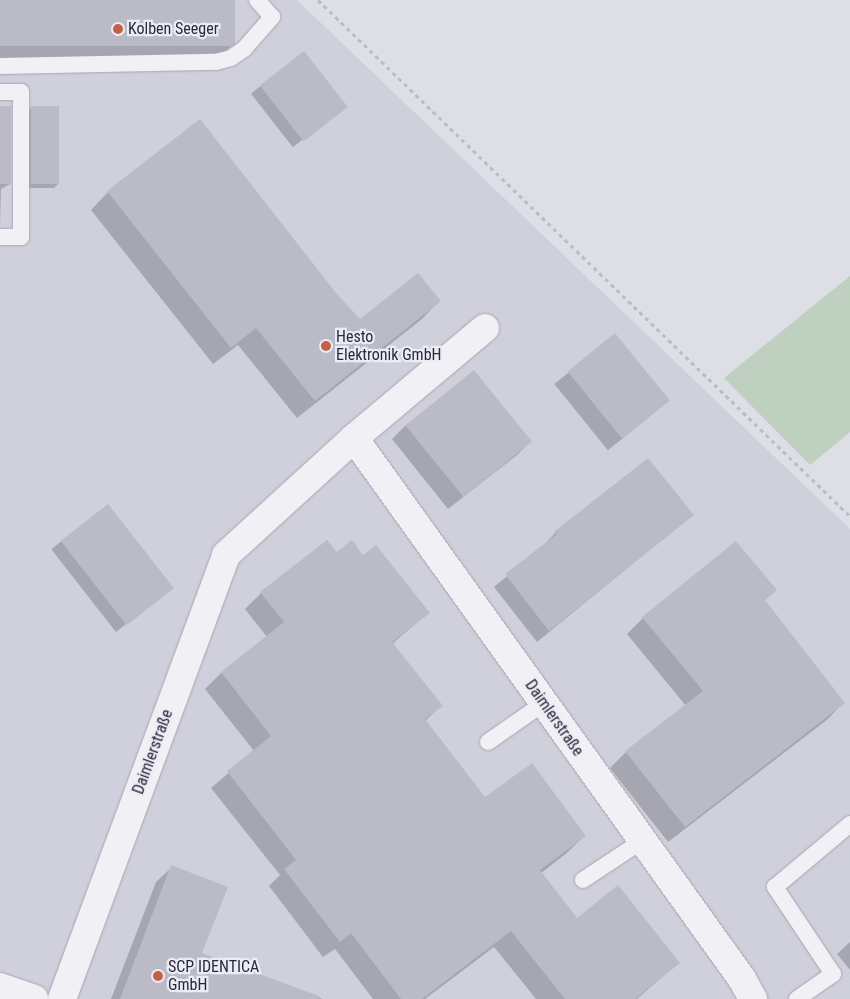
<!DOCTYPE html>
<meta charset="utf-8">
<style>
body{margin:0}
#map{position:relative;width:850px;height:999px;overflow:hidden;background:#dddee6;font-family:"Roboto Condensed",sans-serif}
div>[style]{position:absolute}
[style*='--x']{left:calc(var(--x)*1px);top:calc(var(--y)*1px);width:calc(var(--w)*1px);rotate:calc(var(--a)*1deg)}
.built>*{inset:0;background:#cfd0db}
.green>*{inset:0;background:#bfcfc0}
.shadow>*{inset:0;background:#0003;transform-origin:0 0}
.building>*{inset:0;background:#bbbbc8;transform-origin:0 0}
.path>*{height:3px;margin-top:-1.5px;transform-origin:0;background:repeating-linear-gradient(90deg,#bcbcc5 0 4px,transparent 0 8px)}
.roads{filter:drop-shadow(0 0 1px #a7a7b3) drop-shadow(0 0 1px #a7a7b3)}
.lane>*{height:16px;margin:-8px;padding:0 8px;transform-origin:8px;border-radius:8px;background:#f0f0f5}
.street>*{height:28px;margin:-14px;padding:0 14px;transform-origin:14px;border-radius:14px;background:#f0f0f5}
.dots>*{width:14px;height:14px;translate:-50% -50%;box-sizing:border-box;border:2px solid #ecedf4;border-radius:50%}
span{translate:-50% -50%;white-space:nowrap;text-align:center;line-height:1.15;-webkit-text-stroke:4.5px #ecedf4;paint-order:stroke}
.poi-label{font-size:16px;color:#28283c}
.left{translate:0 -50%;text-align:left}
.street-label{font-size:16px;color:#28283c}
</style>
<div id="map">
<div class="built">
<i style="clip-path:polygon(0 0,297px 0,850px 529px,850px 999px,0 999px)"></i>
</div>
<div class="green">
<i style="clip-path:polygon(850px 276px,850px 432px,810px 465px,724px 378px)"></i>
</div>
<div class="shadow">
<i style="clip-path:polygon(0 0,235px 0,235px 42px,222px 55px,0 59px)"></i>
<i style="left:303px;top:53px;width:68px;height:66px;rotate:52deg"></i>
<i style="clip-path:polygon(0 107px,10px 184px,1px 189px,0 227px)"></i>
<i style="clip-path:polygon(32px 107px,58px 184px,54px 188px,27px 188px,27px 112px)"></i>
<i style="clip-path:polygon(200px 120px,336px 294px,360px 321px,439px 301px,422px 319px,297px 418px,238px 345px,213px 364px,91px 210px,108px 192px)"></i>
<i style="left:615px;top:335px;width:85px;height:78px;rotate:51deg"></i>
<i style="clip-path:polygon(474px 372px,530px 442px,517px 455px,448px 509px,392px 439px,405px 426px)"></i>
<i style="clip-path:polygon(648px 459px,692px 515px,537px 642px,494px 587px,544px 545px,556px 532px)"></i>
<i style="left:108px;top:505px;width:105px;height:72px;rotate:52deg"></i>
<i style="clip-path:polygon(337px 554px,363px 557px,428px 613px,392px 644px,441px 706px,425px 721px,485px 799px,584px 836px,568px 852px,541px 873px,577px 920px,678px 963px,637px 999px,536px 999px,494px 947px,425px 999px,373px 999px,335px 949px,323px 957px,269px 886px,280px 875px,211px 788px,254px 751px,205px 689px,221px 673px,267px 637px,245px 609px,261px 593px)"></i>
<i style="clip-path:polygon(775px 590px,764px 601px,843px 703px,828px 719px,668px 842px,610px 768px,626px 752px,686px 706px,627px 634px,643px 618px)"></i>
<i style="clip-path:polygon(172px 867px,201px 954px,323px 999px,111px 999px,156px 882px)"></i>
<i style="clip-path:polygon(850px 942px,850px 970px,837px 954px)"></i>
</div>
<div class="building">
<i style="left:0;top:0;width:235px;height:46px"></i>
<i style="left:304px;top:51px;width:71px;height:56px;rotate:52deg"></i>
<i style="left:0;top:106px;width:11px;height:78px"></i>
<i style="left:31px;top:106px;width:28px;height:78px"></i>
<i style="clip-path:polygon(200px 119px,336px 293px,360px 319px,418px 273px,441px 301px,315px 401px,256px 328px,231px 348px,107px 191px)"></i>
<i style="left:615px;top:333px;width:87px;height:61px;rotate:51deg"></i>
<i style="left:474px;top:370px;width:92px;height:88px;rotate:51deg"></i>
<i style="clip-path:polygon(648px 458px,694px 515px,549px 631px,505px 574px,557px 534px,555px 531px)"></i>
<i style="left:108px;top:504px;width:107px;height:60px;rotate:52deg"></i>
<i style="clip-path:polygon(327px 540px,337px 552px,352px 540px,363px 555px,376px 545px,430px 613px,392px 642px,443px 706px,425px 719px,485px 797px,532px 763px,586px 836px,540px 870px,577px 918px,618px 885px,680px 963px,635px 999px,565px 999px,511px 931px,422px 999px,401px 999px,351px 933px,340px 942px,284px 869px,296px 860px,227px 771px,271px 736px,221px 672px,284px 622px,260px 592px)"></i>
<i style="clip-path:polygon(736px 541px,777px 590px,765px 600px,845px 703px,685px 827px,625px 751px,703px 691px,642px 617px)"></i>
<i style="clip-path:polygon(171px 865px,228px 887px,202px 953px,319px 996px,319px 999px,120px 999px)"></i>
</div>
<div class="path">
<i style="--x:318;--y:0;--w:741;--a:44.13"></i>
</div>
<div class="roads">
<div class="lane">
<i style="--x:0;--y:66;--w:216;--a:-1.1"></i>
<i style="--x:216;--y:62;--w:16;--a:-15"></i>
<i style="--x:231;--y:58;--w:16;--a:-35"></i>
<i style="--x:244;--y:49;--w:43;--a:-48.8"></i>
<i style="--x:272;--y:17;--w:23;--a:-131"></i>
<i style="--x:0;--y:92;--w:21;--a:0"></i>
<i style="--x:21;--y:92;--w:145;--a:90"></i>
<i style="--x:21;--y:237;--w:21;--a:180"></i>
<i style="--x:488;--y:742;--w:68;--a:-34.9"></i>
<i style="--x:583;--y:880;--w:71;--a:-33.5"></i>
<i style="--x:797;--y:999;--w:44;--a:-34.8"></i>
<i style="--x:833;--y:974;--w:105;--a:-123.7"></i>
<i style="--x:775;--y:887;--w:98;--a:-40"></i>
</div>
<div class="street">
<i style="--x:354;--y:438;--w:171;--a:-40"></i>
<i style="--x:0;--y:987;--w:36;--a:19"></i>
<i style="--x:62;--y:999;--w:473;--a:-69.7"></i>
<i style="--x:226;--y:555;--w:173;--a:-42.4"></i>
<i style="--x:354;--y:438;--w:666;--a:54.35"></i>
<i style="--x:742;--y:979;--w:23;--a:61"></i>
</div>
</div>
<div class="dots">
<i style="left:118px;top:29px;background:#c56048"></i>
<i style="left:326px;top:346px;background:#c56048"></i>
<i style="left:158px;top:976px;background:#c56048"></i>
</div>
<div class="poi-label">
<span class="left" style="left:128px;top:29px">Kolben Seeger</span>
<span class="left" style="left:336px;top:346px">Hesto<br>Elektronik GmbH</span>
<span class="left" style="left:168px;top:976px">SCP IDENTICA<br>GmbH</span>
</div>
<div class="street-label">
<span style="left:554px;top:718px;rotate:55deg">Daimlerstraße</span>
<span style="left:153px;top:752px;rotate:-70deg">Daimlerstraße</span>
</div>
</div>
